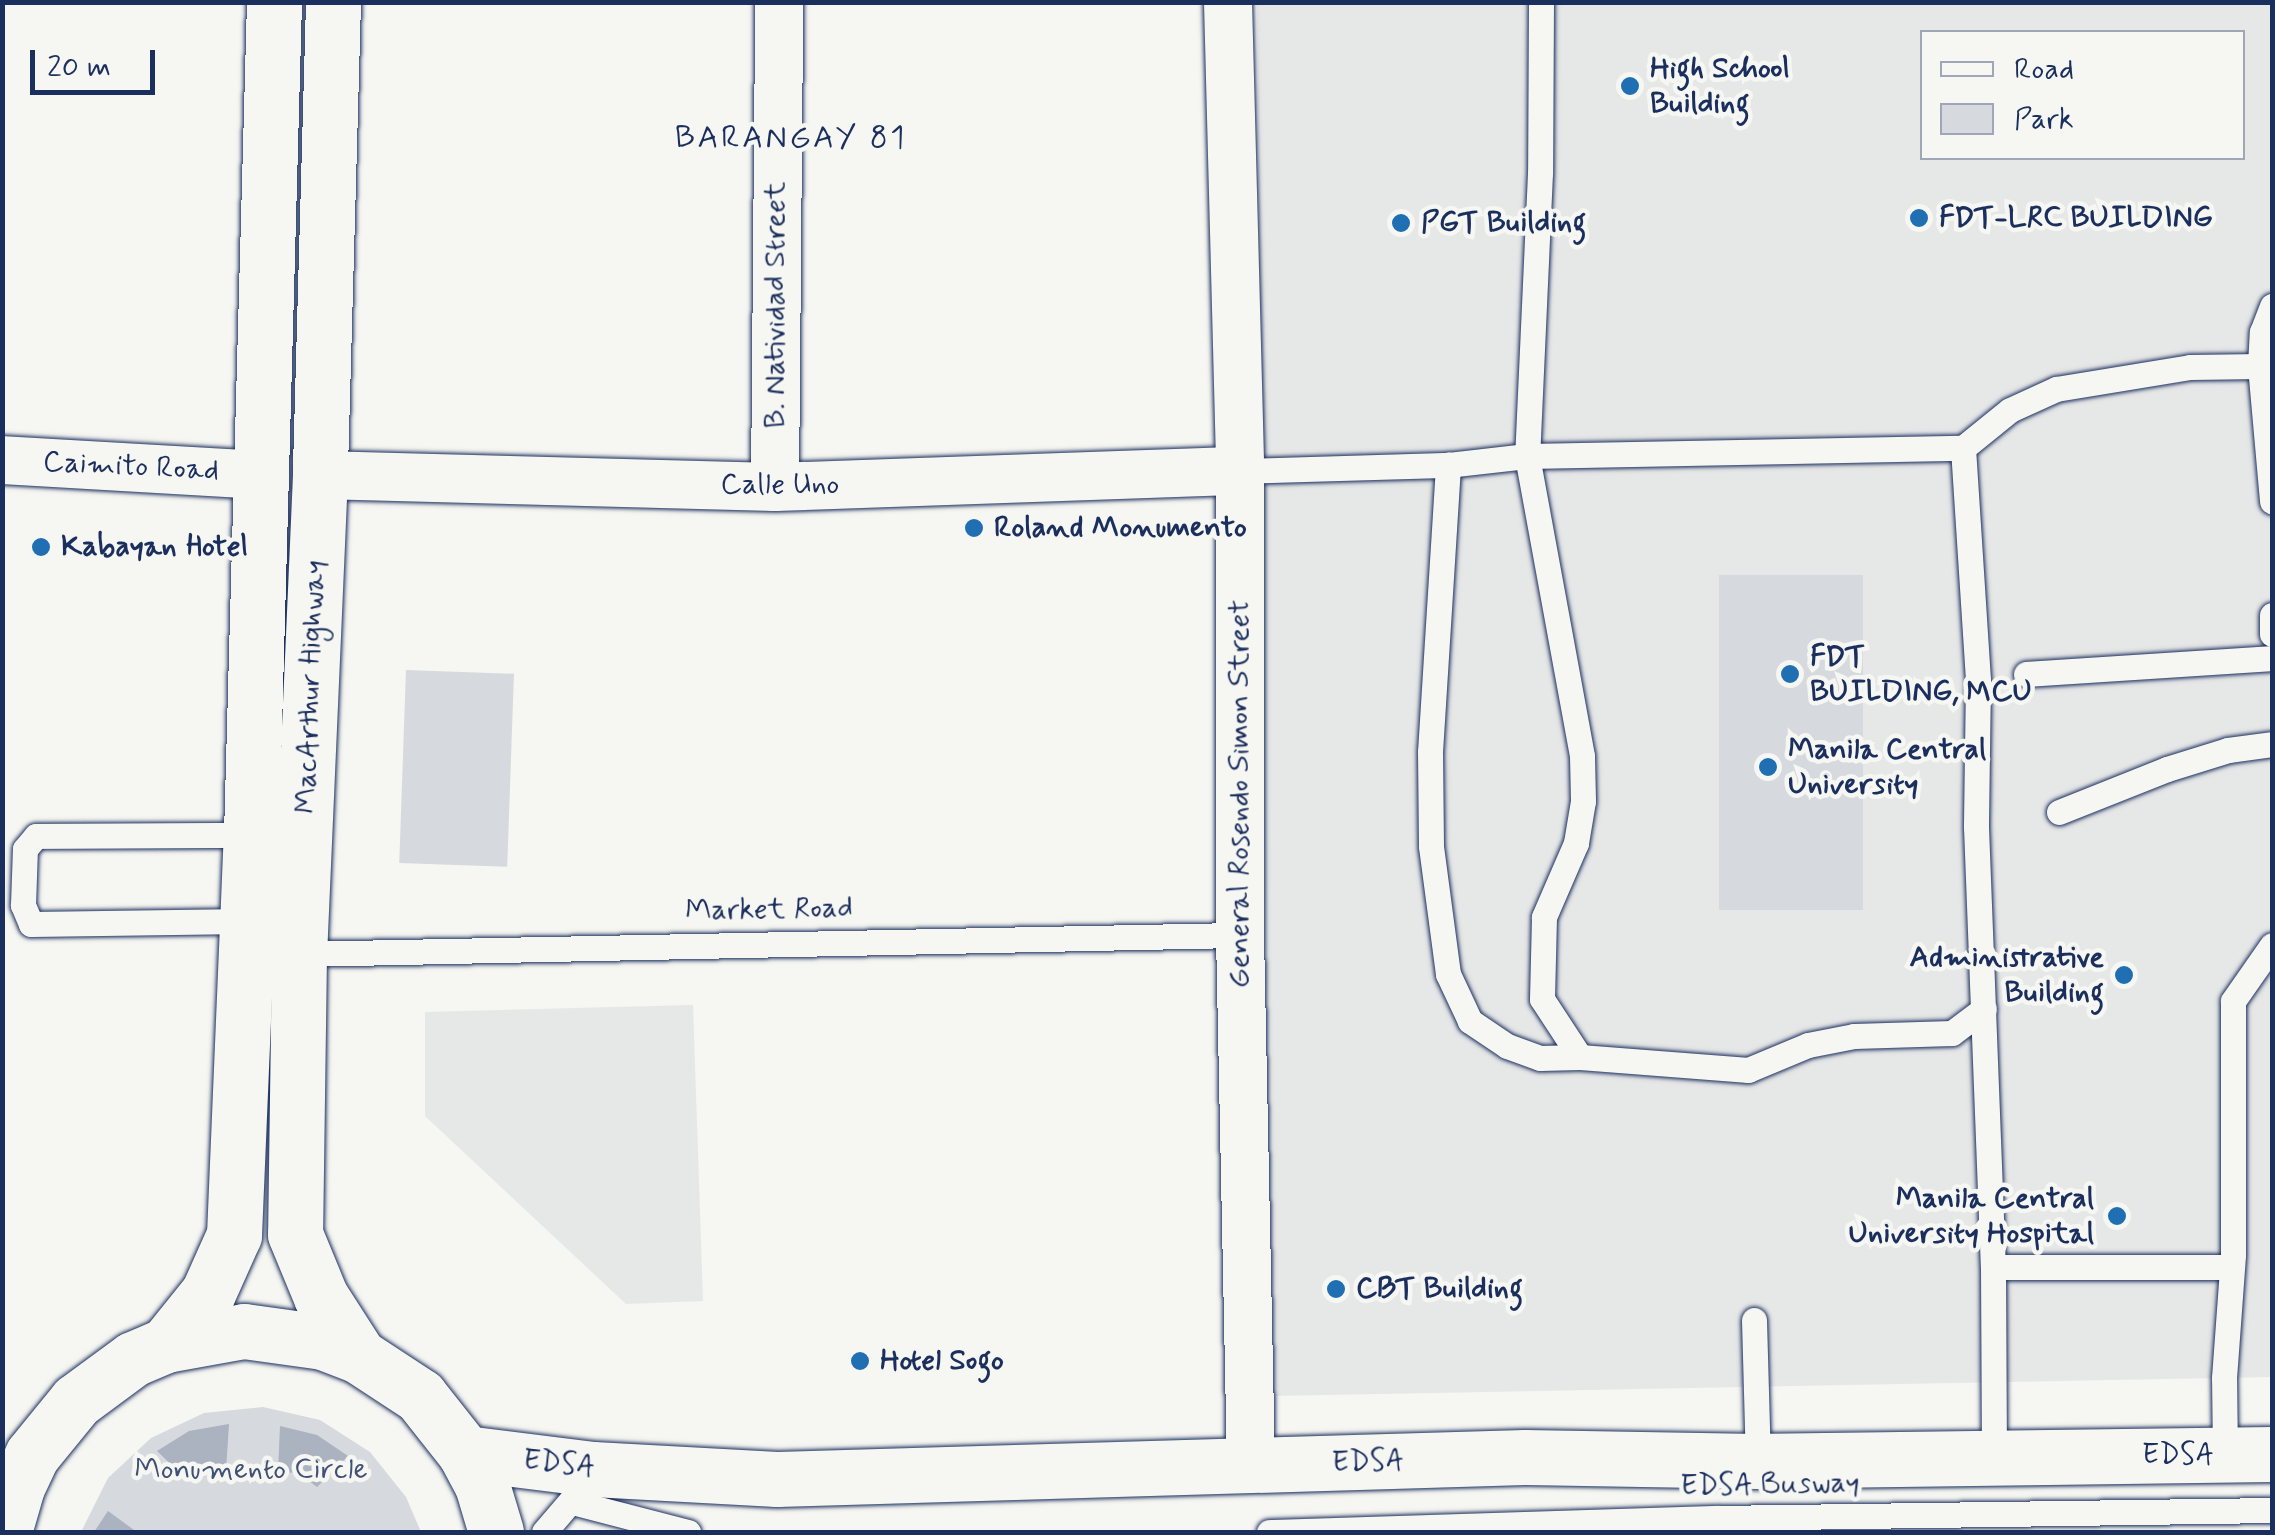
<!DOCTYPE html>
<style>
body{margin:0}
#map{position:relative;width:2275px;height:1535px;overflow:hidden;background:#f6f6f2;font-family:Mynerve,sans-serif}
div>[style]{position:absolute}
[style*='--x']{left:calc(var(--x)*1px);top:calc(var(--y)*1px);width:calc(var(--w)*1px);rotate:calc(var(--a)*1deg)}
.built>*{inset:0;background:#e6e7e7}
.green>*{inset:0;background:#d6d9dd;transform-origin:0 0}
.water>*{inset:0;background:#abb2c0}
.roads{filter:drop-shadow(0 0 2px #1b2f5e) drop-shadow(0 0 2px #1b2f5e)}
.service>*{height:25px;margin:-12.5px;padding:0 12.5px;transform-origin:12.5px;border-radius:12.5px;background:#f6f6f2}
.minor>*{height:48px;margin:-24px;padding:0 24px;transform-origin:24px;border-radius:24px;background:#f6f6f2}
.trunk>*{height:55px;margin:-27.5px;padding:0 27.5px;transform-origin:27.5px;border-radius:27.5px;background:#f6f6f2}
.dots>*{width:28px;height:28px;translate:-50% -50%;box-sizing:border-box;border:5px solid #f6f6f2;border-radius:50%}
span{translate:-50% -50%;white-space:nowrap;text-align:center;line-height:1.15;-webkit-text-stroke:9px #f6f6f2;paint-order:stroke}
.poi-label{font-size:30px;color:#1b2f5e;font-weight:700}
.left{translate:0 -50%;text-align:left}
.right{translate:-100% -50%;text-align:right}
.street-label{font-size:30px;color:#1b2f5e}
.park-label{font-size:30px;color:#405177}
.neighbourhood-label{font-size:32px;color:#1b2f5e;letter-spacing:2.5px}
.frame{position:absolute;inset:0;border:5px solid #1b2f5e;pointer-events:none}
.legend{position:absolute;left:1920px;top:30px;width:325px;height:130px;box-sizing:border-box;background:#f6f6f2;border:2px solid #9ea6b7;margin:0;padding:12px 18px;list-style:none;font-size:30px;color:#1b2f5e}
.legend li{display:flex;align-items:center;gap:20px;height:50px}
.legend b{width:50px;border:2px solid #9ea6b7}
.scale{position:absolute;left:30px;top:50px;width:125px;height:45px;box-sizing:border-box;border:5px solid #1b2f5e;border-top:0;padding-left:12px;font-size:30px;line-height:35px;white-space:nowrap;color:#1b2f5e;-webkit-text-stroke:8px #f6f6f2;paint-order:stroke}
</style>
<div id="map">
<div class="built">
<i style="clip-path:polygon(evenodd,1257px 3px,2272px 3px,2272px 1377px,1270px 1396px,1257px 3px,1922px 32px,2242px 32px,2242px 158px,1922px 158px,1922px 32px)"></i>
<i style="clip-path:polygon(693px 1005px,703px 1301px,626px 1304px,425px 1116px,425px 1012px)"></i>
</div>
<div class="green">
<i style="left:1863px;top:575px;width:335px;height:144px;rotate:90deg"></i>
<i style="left:406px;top:670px;width:108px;height:193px;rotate:2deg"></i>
<i style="clip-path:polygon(263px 1407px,320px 1420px,370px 1452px,406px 1497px,421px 1532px,81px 1532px,108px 1478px,151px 1438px,204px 1413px)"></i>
</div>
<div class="water">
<i style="clip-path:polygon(229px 1424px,226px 1470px,204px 1469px,189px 1482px,157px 1451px,189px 1431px)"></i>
<i style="clip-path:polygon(280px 1426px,317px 1435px,348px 1456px,317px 1487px,299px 1473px,278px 1472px)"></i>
<i style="clip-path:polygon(108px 1511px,134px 1530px,134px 1532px,94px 1532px)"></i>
</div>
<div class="roads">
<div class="service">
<i style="--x:1541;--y:2;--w:171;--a:90.3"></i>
<i style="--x:1540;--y:173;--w:283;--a:92.6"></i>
<i style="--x:1527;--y:456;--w:436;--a:-1.1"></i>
<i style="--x:1963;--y:448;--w:60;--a:-39"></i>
<i style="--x:2010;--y:410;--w:51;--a:-24.5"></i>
<i style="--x:2056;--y:389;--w:136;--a:-9.3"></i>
<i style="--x:2190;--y:367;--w:70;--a:-0.8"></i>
<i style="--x:2260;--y:366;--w:34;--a:-87"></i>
<i style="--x:2262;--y:332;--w:28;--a:-69"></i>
<i style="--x:2260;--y:366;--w:136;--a:84.9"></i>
<i style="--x:1963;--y:448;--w:232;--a:86.3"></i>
<i style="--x:1978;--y:680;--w:147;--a:90.8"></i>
<i style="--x:1976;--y:827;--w:440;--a:87.8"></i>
<i style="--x:1993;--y:1267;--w:188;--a:89.7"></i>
<i style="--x:1240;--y:471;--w:208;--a:-1.7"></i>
<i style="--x:2272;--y:615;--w:19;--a:90"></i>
<i style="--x:2026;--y:674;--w:247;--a:-3.7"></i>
<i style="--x:2059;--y:812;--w:116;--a:-21.7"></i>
<i style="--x:2167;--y:769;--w:64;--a:-17.3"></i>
<i style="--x:2228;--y:750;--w:44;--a:-7.8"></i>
<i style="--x:246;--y:921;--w:215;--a:179.2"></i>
<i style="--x:31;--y:924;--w:21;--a:-113"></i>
<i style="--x:23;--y:905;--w:56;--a:-88"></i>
<i style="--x:25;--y:849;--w:17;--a:-50"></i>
<i style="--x:36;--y:836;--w:215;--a:-0.3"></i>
<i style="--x:299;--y:954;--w:941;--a:-1.16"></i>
<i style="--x:1580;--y:1057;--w:40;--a:178.6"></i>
<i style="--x:1540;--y:1058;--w:35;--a:-160"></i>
<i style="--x:1507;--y:1046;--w:45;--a:-146"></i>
<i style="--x:1470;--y:1021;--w:52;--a:-115.1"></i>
<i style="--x:1448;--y:974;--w:129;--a:-97.6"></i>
<i style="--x:1431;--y:846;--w:94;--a:-90.6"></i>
<i style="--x:1430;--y:752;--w:288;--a:-86.4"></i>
<i style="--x:1448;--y:465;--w:80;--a:-6.5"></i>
<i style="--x:1527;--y:456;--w:305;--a:79.6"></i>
<i style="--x:1582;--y:756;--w:45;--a:88.7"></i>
<i style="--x:1583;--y:801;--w:43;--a:99.5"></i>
<i style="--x:1576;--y:843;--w:81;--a:113.4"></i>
<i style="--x:1544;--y:917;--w:82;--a:91.4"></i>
<i style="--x:1542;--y:999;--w:69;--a:56.8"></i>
<i style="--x:1580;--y:1057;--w:169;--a:4.4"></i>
<i style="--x:1748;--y:1070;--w:65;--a:-22.6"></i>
<i style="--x:1808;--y:1045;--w:47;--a:-11.1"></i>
<i style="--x:1854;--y:1036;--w:98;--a:-1.8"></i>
<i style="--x:1952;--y:1033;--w:40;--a:-37"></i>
<i style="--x:1993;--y:1267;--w:238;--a:0"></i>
<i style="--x:1754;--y:1320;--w:141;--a:88.4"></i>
<i style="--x:2225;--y:1455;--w:77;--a:-90.7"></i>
<i style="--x:2224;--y:1378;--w:124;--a:-85.8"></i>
<i style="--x:2233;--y:1254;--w:253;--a:-90"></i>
<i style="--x:2233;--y:1001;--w:68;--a:-55.1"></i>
<i style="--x:572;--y:1502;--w:120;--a:14.5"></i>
<i style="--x:544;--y:1532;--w:55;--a:-49.4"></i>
<i style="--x:1269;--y:1532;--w:447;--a:-1.8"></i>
<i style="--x:1716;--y:1518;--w:556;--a:-0.82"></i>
</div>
<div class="minor">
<i style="--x:1228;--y:2;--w:469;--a:88.5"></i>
<i style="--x:1240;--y:471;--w:464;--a:90"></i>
<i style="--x:1240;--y:935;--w:531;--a:88.81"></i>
<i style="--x:2;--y:460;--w:257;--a:3.3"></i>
<i style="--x:320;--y:475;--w:455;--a:1.5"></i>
<i style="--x:775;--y:487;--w:465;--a:-2"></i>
<i style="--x:775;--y:487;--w:485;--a:-89.5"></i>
</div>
<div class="trunk">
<i style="--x:333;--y:2;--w:473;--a:91.6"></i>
<i style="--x:320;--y:475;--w:479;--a:92.5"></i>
<i style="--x:299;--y:954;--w:280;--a:90.8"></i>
<i style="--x:295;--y:1234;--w:68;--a:67.6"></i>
<i style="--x:321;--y:1297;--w:70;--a:57.2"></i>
<i style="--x:166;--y:1345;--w:67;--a:-51.1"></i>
<i style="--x:208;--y:1293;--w:64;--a:-65.9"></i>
<i style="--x:234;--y:1235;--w:400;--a:-87.6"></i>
<i style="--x:251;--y:835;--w:833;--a:-88.42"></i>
<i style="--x:465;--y:1453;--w:129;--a:7.1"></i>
<i style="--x:593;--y:1469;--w:184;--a:3.1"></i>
<i style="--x:777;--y:1479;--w:748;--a:-1.68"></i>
<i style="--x:1525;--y:1457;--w:233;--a:1"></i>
<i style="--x:1758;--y:1461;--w:514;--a:-0.78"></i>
<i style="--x:4;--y:1532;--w:47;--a:-73.9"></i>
<i style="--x:17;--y:1487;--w:35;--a:-65"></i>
<i style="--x:32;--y:1455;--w:70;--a:-50.8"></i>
<i style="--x:76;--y:1401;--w:71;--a:-36.4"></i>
<i style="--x:133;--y:1359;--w:36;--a:-23"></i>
<i style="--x:166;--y:1345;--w:79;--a:-10.2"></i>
<i style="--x:244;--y:1331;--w:80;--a:7.9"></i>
<i style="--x:323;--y:1342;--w:39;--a:21"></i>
<i style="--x:359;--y:1356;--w:73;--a:33.3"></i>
<i style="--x:420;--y:1396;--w:73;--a:51.7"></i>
<i style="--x:465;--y:1453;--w:36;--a:62"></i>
<i style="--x:482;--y:1485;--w:49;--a:73.4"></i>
</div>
</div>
<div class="dots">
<i style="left:1630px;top:86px;background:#1f6fb2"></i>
<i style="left:1919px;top:218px;background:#1f6fb2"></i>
<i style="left:1401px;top:223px;background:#1f6fb2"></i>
<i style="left:974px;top:528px;background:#1f6fb2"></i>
<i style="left:41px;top:547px;background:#1f6fb2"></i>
<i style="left:1790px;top:674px;background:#1f6fb2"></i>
<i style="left:1768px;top:767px;background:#1f6fb2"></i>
<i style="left:2124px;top:975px;background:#1f6fb2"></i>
<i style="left:2117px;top:1216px;background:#1f6fb2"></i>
<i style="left:1336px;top:1289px;background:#1f6fb2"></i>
<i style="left:860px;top:1361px;background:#1f6fb2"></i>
</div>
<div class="poi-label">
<span class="left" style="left:1650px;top:86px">High School<br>Building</span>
<span class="left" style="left:1939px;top:218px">FDT-LRC BUILDING</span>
<span class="left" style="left:1421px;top:223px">PGT Building</span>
<span class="left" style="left:994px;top:528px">Roland Monumento</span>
<span class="left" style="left:61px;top:547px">Kabayan Hotel</span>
<span class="left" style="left:1810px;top:674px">FDT<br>BUILDING, MCU</span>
<span class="left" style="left:1788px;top:767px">Manila Central<br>University</span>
<span class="right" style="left:2104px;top:975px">Administrative<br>Building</span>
<span class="right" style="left:2094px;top:1216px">Manila Central<br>University Hospital</span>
<span class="left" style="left:1356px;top:1289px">CBT Building</span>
<span class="left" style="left:880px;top:1361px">Hotel Sogo</span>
</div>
<div class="street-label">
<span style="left:776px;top:305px;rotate:-90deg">B. Natividad Street</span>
<span style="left:131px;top:467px;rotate:3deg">Caimito Road</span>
<span style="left:780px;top:485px">Calle Uno</span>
<span style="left:311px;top:687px;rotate:-88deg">MacArthur Highway</span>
<span style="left:1240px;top:794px;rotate:-90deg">General Rosendo Simon Street</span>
<span style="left:769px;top:910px;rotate:-1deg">Market Road</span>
<span style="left:2178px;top:1455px">EDSA</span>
<span style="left:1368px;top:1462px;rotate:-2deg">EDSA</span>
<span style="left:559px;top:1464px;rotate:6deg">EDSA</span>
<span style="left:1770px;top:1485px;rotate:-1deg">EDSA Busway</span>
</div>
<div class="park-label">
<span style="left:251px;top:1470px">Monumento Circle</span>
</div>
<div class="neighbourhood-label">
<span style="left:791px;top:138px">BARANGAY 81</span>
</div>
<div class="frame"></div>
<ul class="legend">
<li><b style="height:12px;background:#f6f6f2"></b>Road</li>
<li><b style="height:28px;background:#d6d9dd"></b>Park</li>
</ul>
<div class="scale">20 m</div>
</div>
